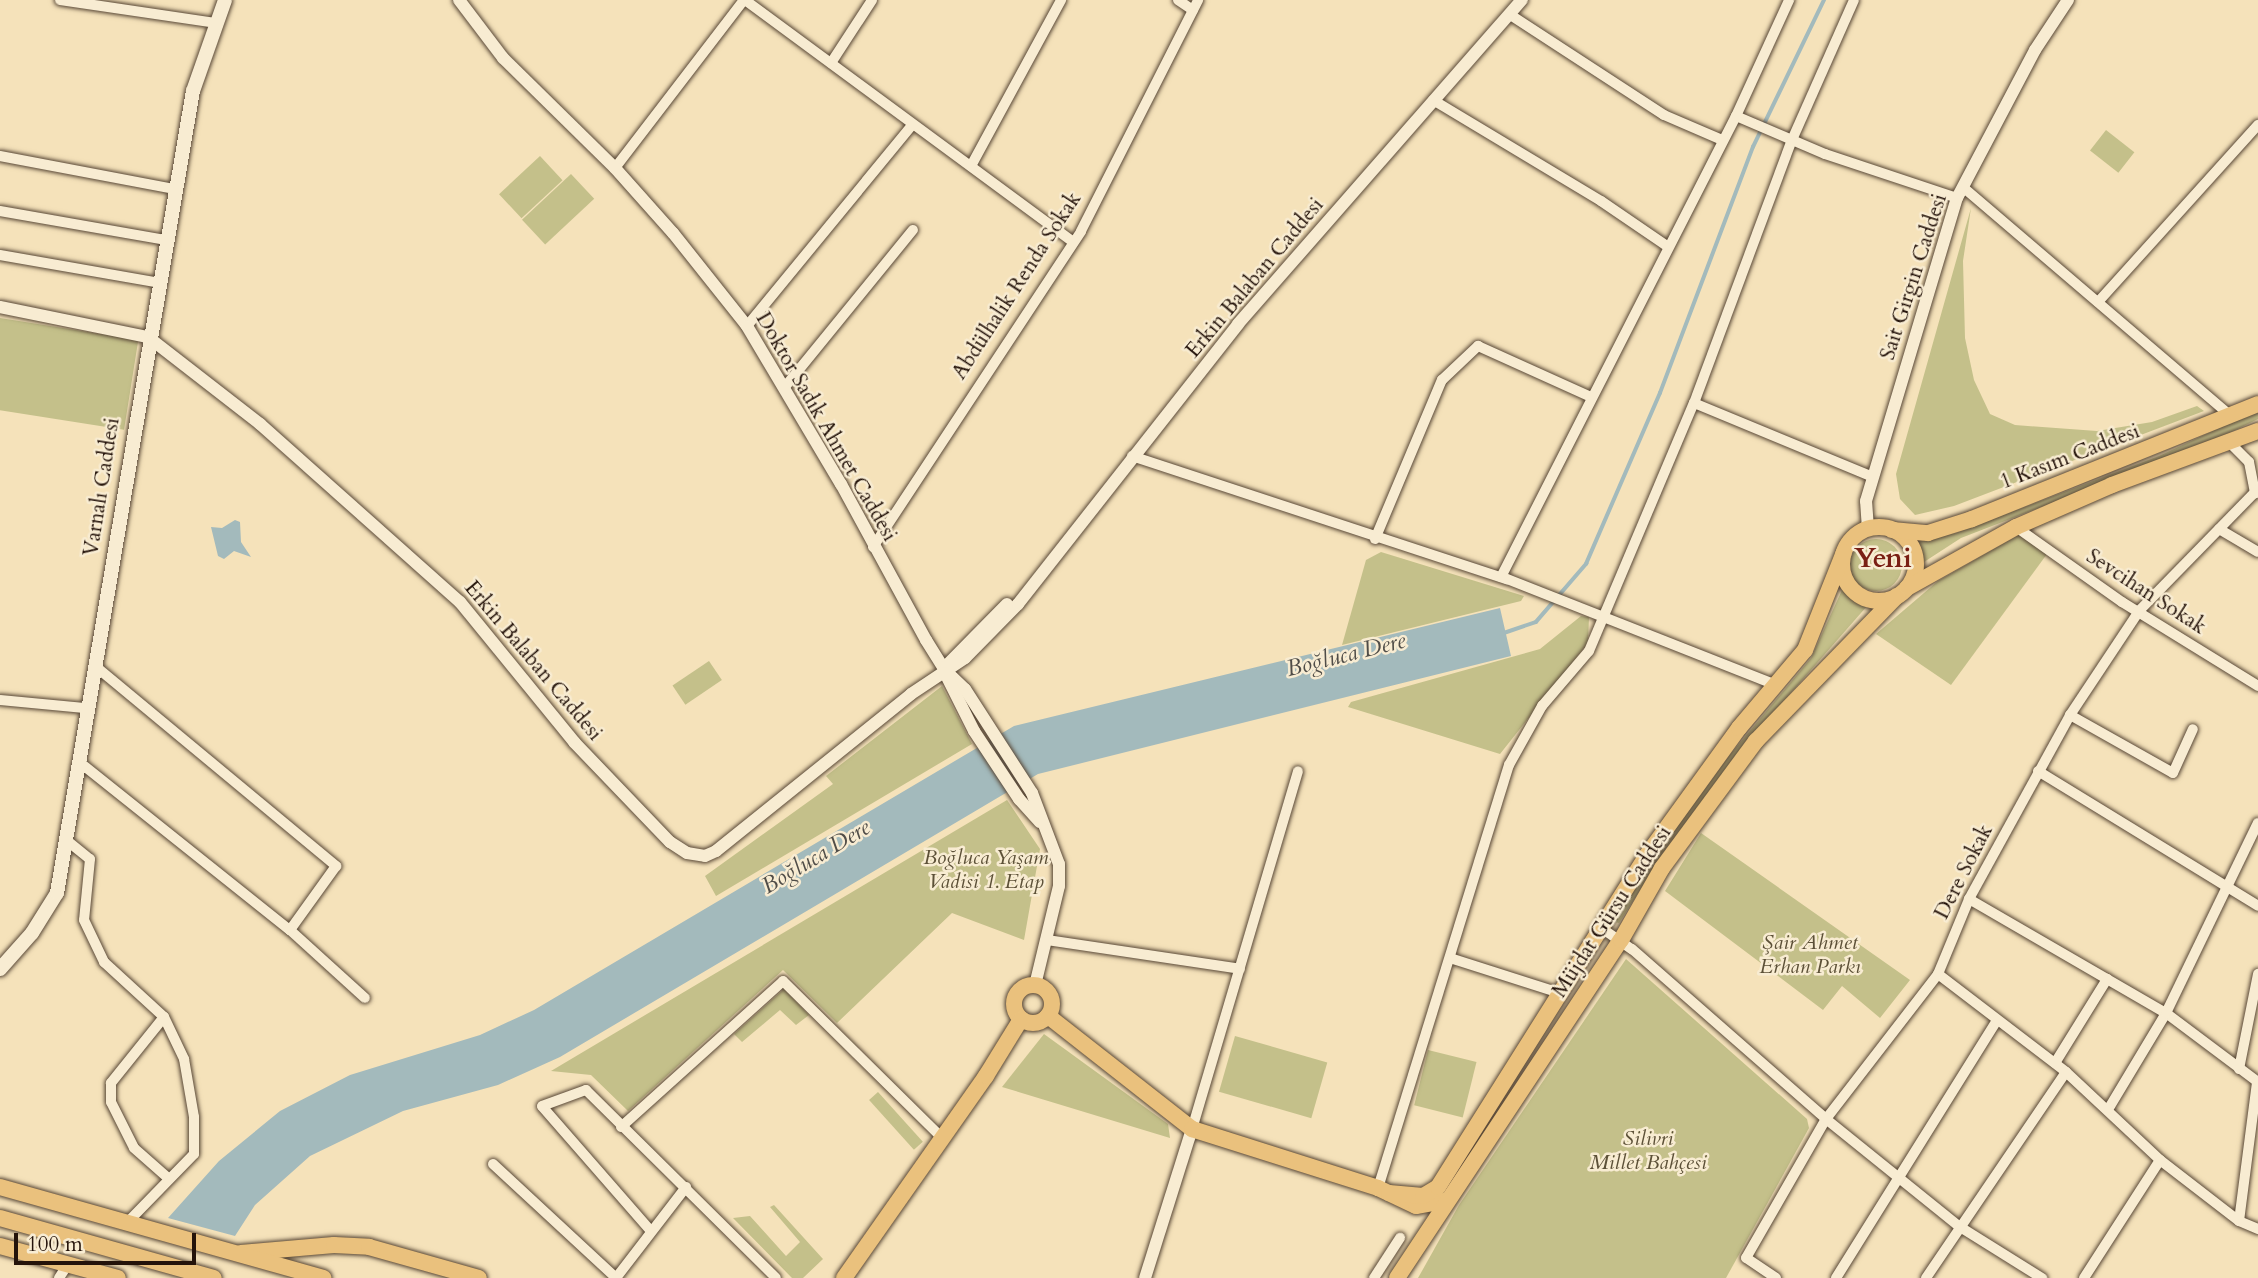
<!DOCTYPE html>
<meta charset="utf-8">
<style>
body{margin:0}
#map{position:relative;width:2258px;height:1278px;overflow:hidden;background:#f5e2ba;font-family:Cardo,serif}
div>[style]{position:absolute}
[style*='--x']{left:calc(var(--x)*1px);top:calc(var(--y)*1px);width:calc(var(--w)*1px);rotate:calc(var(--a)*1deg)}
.green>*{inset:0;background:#c4c08a;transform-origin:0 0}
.round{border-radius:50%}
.water>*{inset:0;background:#a3babc}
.stream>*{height:3.5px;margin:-1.75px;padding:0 1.75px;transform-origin:1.75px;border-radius:1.75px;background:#a3babc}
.roads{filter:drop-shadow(0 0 2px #584736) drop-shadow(0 0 2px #584736)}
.minor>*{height:10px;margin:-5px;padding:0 5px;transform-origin:5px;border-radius:5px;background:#f8ecd2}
.tertiary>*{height:12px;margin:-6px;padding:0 6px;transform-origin:6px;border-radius:6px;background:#f8ecd2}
.secondary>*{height:14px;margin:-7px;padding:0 7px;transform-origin:7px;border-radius:7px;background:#f8ecd2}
.primary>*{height:16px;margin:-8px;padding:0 8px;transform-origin:8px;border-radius:8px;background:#eac17d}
.primary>.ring{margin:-8px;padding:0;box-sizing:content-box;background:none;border:16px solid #eac17d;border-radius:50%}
.trunk>*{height:16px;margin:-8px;padding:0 8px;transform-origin:8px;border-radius:8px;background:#eac17d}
span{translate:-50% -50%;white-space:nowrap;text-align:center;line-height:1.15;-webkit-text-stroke:5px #f8ecd2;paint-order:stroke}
.street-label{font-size:21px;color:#24130a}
.park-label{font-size:21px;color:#5c5037;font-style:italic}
.water-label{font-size:23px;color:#504d48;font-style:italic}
.district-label{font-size:28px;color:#7a1f14;font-weight:700}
.scale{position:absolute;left:14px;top:1233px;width:182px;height:32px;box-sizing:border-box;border:4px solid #24130a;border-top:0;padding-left:9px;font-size:21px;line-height:24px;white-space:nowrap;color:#24130a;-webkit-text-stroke:5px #f8ecd2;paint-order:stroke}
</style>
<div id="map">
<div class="green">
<i style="left:2106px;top:130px;width:36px;height:26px;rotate:38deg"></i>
<i style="left:540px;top:156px;width:33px;height:56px;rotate:47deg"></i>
<i style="left:571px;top:174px;width:34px;height:67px;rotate:47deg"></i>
<i style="clip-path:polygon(1971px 208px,1963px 261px,1965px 338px,1974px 380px,1990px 414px,2015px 425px,2097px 431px,2152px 422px,2197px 406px,2204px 411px,1954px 506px,1915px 515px,1900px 499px,1896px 474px)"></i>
<i style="left:0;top:318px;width:140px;height:91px;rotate:9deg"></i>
<i style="clip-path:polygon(2258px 410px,2258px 419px,2215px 440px,1961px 538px,1924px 562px,1918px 542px,1956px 533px,2159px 456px)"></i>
<i style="clip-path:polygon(2020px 534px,2047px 554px,1951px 685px,1876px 634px,1938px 581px)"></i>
<i class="round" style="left:1850px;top:539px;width:52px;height:52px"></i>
<i style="clip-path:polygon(1381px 552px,1524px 596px,1521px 601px,1342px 645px,1366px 560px)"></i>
<i style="clip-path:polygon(1842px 590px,1868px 605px,1753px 736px,1661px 857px,1619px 923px,1615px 922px,1632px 889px,1729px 756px,1811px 658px)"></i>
<i style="clip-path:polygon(1581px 616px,1589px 617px,1588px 643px,1500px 754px,1348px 707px,1351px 702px,1540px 649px)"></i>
<i style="left:709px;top:661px;width:23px;height:44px;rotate:56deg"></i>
<i style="clip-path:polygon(942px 686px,972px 744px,716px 896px,705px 876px,833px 784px,826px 776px)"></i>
<i style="clip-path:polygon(1007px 800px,1040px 849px,1024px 940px,952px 913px,837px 1023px,783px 970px,628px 1111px,591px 1075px,551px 1071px)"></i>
<i style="clip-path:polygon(1701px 833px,1910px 980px,1880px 1018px,1842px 986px,1823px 1010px,1665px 891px)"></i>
<i style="clip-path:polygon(1626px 959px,1807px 1119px,1809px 1128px,1726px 1278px,1418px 1278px,1459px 1205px)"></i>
<i style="clip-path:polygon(784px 989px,809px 1015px,796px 1025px,780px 1010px,742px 1042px,734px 1034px)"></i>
<i style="clip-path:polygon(1044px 1034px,1168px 1124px,1170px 1138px,1002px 1087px)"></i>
<i style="left:1235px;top:1036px;width:96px;height:58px;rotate:16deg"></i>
<i style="left:1428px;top:1050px;width:50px;height:57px;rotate:14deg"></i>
<i style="left:878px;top:1092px;width:67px;height:12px;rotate:48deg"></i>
<i style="clip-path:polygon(774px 1205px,823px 1259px,803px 1278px,792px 1278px,733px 1218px,750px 1216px,786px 1256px,800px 1242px,770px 1207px)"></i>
</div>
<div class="water">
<i style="clip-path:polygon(235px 520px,240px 522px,241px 542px,251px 557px,234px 551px,224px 559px,218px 556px,211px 527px,222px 528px)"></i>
<i style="clip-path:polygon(1500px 608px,1511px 656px,1038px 774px,560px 1057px,498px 1085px,403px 1111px,310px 1156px,255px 1205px,235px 1236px,168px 1218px,219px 1161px,280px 1111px,350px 1075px,480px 1035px,534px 1010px,1014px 726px)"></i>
</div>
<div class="stream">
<i style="--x:1501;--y:634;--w:37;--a:-19"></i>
<i style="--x:1536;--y:622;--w:77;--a:-49.2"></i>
<i style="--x:1586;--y:564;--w:186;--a:-66.6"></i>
<i style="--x:1660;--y:393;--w:263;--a:-69.3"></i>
<i style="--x:1753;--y:147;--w:163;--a:-64.2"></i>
</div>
<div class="roads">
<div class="minor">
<i style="--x:60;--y:0;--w:157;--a:8.4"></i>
<i style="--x:745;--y:0;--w:408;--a:36.4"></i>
<i style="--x:1178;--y:0;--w:18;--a:34"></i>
<i style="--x:1509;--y:14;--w:185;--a:33.1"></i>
<i style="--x:1664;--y:115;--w:63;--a:23.3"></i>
<i style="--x:831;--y:63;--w:75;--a:-56.9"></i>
<i style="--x:1433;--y:100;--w:196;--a:31"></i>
<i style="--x:1601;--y:201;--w:80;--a:34.3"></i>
<i style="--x:1736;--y:116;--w:97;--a:23.1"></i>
<i style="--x:1825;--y:154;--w:139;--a:18.4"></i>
<i style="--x:0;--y:156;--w:178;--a:10.7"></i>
<i style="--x:971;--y:166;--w:189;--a:-61.5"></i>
<i style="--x:615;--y:168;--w:212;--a:-52.5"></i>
<i style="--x:1964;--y:188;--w:351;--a:40.5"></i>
<i style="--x:0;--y:211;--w:169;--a:9.9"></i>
<i style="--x:0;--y:255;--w:162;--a:9.9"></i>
<i style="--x:2098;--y:302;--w:239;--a:-47.9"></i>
<i style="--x:747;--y:326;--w:261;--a:-50.6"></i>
<i style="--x:784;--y:388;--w:204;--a:-50.8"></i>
<i style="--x:1694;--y:403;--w:194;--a:22.5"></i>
<i style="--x:2230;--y:443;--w:27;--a:45"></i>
<i style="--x:2249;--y:462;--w:32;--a:79"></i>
<i style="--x:1132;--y:456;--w:395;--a:18.2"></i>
<i style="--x:1507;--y:579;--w:291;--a:21.5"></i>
<i style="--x:2016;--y:527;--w:130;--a:35.3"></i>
<i style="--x:2122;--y:602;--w:160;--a:31.7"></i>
<i style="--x:2219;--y:529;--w:45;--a:30.5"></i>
<i style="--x:1375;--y:539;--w:173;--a:-67.2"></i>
<i style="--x:1442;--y:380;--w:50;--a:-43.4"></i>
<i style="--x:1478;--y:346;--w:124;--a:24.3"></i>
<i style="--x:873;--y:547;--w:378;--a:-56.6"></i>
<i style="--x:1081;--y:231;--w:259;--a:-63.1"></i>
<i style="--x:1501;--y:577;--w:517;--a:-62.99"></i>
<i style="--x:1736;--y:116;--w:128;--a:-65.4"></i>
<i style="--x:94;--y:665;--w:315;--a:39.7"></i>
<i style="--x:336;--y:866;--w:79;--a:125.7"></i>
<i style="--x:0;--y:700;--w:85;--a:5.4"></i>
<i style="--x:2070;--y:715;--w:118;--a:29.4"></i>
<i style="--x:2173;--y:773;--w:48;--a:-65.6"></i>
<i style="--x:78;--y:761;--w:271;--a:38.6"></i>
<i style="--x:290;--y:930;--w:101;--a:42.2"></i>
<i style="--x:2038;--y:771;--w:258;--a:31.5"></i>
<i style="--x:65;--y:839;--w:32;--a:39"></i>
<i style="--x:90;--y:859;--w:61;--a:95.6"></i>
<i style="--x:84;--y:920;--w:47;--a:64.5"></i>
<i style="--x:104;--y:962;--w:81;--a:42.5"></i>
<i style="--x:164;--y:1017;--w:47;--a:64.5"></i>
<i style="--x:184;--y:1059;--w:59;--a:80.2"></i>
<i style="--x:194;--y:1117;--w:37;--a:90"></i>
<i style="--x:194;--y:1154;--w:96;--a:134.2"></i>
<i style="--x:1969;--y:899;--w:228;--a:30.1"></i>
<i style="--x:2166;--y:1013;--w:115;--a:36.9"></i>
<i style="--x:1600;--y:927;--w:39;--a:35"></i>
<i style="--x:1632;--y:949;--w:258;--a:41.2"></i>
<i style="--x:1826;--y:1119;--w:172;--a:38.9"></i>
<i style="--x:1960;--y:1227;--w:97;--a:31.9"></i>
<i style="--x:1047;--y:940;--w:195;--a:8.5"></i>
<i style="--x:1450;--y:958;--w:115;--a:17.7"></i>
<i style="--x:1938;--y:974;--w:161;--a:37.4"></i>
<i style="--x:2066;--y:1072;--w:129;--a:43.1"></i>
<i style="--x:2160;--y:1160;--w:100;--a:37.7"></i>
<i style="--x:2239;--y:1221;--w:21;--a:23"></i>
<i style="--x:164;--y:1017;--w:85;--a:128.8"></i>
<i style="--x:111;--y:1083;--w:19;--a:90"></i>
<i style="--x:111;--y:1102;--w:51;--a:63.4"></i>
<i style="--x:134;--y:1148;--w:45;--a:41.4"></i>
<i style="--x:2055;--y:1063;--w:99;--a:-58.2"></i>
<i style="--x:2239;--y:1069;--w:97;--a:-78.7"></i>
<i style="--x:2109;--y:1108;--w:111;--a:-59"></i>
<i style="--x:2166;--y:1013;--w:211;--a:-64.2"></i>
<i style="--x:621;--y:1127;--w:218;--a:-42"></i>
<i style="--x:783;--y:981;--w:225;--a:44.6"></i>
<i style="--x:1192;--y:1129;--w:373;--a:-73.5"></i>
<i style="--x:493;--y:1164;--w:168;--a:42.8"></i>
<i style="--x:1378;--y:1188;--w:443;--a:-72.8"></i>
<i style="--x:1509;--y:765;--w:68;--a:-60.8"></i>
<i style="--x:1542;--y:706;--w:72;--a:-49.5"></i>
<i style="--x:1589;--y:651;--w:269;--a:-67.1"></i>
<i style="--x:1694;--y:403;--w:281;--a:-69.6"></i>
<i style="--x:1792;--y:140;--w:153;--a:-66.1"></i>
<i style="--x:2239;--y:1221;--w:140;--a:-82.6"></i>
<i style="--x:650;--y:1230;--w:164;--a:-131.1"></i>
<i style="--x:542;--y:1106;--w:47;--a:-20"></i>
<i style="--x:586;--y:1090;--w:267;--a:44.7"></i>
<i style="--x:59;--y:1278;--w:17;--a:-57"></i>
<i style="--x:616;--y:1278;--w:115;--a:-52.4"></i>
<i style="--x:1374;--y:1278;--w:48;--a:-57"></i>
<i style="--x:1776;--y:1278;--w:36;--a:-146"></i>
<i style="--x:1746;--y:1258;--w:160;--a:-60.1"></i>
<i style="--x:1826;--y:1119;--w:183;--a:-52.3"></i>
<i style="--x:1938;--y:974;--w:81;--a:-67.5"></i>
<i style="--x:1969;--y:899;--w:210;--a:-61.2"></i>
<i style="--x:2070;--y:715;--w:125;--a:-56.4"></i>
<i style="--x:2139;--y:611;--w:170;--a:-45.7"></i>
<i style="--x:1836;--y:1278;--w:304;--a:-58"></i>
<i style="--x:1926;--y:1278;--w:249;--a:-55.8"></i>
<i style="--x:2084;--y:1278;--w:140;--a:-57.2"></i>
</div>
<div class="tertiary">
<i style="--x:459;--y:0;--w:73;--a:52.8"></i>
<i style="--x:503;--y:58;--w:157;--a:44.5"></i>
<i style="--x:615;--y:168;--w:87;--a:48.3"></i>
<i style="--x:673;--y:233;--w:119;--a:51.5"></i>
<i style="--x:747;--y:326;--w:184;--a:59.3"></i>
<i style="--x:841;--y:484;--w:178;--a:61.4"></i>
<i style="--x:926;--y:640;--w:34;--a:58"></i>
<i style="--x:944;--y:669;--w:29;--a:44"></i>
<i style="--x:965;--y:689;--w:124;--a:57.2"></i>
<i style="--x:1032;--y:793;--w:76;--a:69.2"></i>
<i style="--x:1059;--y:864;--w:22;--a:90"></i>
<i style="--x:1059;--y:886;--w:102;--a:103.6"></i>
<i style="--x:0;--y:307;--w:151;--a:11.5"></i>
<i style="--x:148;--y:337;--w:142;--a:37.8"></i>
<i style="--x:260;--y:424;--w:268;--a:41.7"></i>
<i style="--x:460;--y:602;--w:181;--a:50.8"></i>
<i style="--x:574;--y:742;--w:139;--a:46.2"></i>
<i style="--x:670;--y:842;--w:20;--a:33"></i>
<i style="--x:687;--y:853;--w:18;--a:9"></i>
<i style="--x:705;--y:856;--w:12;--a:-24"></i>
<i style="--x:716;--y:851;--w:250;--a:-38.8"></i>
<i style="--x:911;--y:694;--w:65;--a:-33.7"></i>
<i style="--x:965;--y:658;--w:76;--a:-45.5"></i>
<i style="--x:1018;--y:604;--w:356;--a:-51.8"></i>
<i style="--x:1238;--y:324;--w:431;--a:-48.8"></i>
<i style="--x:1868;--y:529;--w:28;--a:-94"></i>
<i style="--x:1866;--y:501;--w:316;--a:-73.3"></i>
<i style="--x:1957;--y:198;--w:167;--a:-62.2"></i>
<i style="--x:2035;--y:50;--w:60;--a:-56.6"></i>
<i style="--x:946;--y:666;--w:87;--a:-45.5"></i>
<i style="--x:945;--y:673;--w:65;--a:63.4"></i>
<i style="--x:974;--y:731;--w:82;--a:56.5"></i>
<i style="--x:1019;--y:799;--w:31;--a:48"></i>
<i style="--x:1145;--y:1278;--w:156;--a:-72.5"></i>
</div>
<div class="secondary">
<i style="--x:0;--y:969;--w:48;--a:-48.4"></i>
<i style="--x:32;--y:933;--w:47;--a:-58"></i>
<i style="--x:57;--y:893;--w:813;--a:-80.38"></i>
<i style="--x:193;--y:91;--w:96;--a:-70.6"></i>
</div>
<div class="primary">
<i class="ring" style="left:1842px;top:527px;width:58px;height:58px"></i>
<i style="--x:1892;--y:530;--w:36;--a:5"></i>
<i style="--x:1928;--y:533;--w:46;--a:-17.7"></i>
<i style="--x:1972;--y:519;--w:308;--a:-21.9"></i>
<i style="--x:1907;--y:588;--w:125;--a:-29.2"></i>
<i style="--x:2016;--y:527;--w:105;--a:-23.6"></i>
<i style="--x:2112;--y:485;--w:156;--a:-20.3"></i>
<i class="ring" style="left:1014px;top:985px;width:22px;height:22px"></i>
<i style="--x:1048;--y:1016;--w:183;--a:38.1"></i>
<i style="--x:1192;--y:1129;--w:195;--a:17.6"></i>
<i style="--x:1378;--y:1188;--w:42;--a:25.3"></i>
<i style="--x:1416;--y:1206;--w:29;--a:-10"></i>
<i style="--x:1389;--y:1193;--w:34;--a:5"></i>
<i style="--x:1423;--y:1196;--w:17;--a:-31"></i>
<i style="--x:1438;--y:1187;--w:392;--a:-57.8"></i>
<i style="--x:1647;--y:855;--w:157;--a:-54.1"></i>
<i style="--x:1739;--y:728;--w:102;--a:-49.8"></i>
<i style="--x:1805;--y:650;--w:105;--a:-68.3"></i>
<i style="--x:0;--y:1246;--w:122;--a:15.2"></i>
<i style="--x:241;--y:1253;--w:93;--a:-4.9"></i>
<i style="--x:334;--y:1245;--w:35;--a:3"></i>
<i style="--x:369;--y:1247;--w:114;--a:15.7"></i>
<i style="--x:844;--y:1278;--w:247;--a:-54.9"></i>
<i style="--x:986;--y:1076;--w:67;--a:-58.4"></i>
<i style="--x:1397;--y:1278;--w:405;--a:-56.5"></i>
<i style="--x:1621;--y:940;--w:83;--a:-60.3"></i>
<i style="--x:1662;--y:868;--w:158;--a:-53.5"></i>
<i style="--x:1756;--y:741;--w:202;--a:-45.8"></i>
</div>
<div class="trunk">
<i style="--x:0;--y:1187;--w:336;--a:15.7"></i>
<i style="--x:0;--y:1218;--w:222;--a:15.7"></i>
</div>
</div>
<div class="street-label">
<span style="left:1914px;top:277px;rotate:-72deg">Sait Girgin Caddesi</span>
<span style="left:1255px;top:278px;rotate:-50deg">Erkin Balaban Caddesi</span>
<span style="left:1017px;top:286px;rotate:-57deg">Abdülhalik Renda Sokak</span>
<span style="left:826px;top:427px;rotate:60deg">Doktor Sadık Ahmet Caddesi</span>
<span style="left:2070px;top:457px;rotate:-21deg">1 Kasım Caddesi</span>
<span style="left:102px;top:487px;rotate:-81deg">Varnalı Caddesi</span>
<span style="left:2146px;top:592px;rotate:33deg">Sevcihan Sokak</span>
<span style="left:533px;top:661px;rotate:50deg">Erkin Balaban Caddesi</span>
<span style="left:1964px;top:872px;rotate:-63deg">Dere Sokak</span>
<span style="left:1612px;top:912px;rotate:-57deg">Müjdat Gürsu Caddesi</span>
</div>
<div class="park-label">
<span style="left:986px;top:870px">Boğluca Yaşam<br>Vadisi 1. Etap</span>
<span style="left:1810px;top:955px">Şair Ahmet<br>Erhan Parkı</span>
<span style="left:1648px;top:1151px">Silivri<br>Millet Bahçesi</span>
</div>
<div class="water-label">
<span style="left:1346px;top:655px;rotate:-14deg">Boğluca Dere</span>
<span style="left:816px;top:857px;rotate:-31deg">Boğluca Dere</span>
</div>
<div class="district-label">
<span style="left:1883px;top:558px">Yeni</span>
</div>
<div class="scale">100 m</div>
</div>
